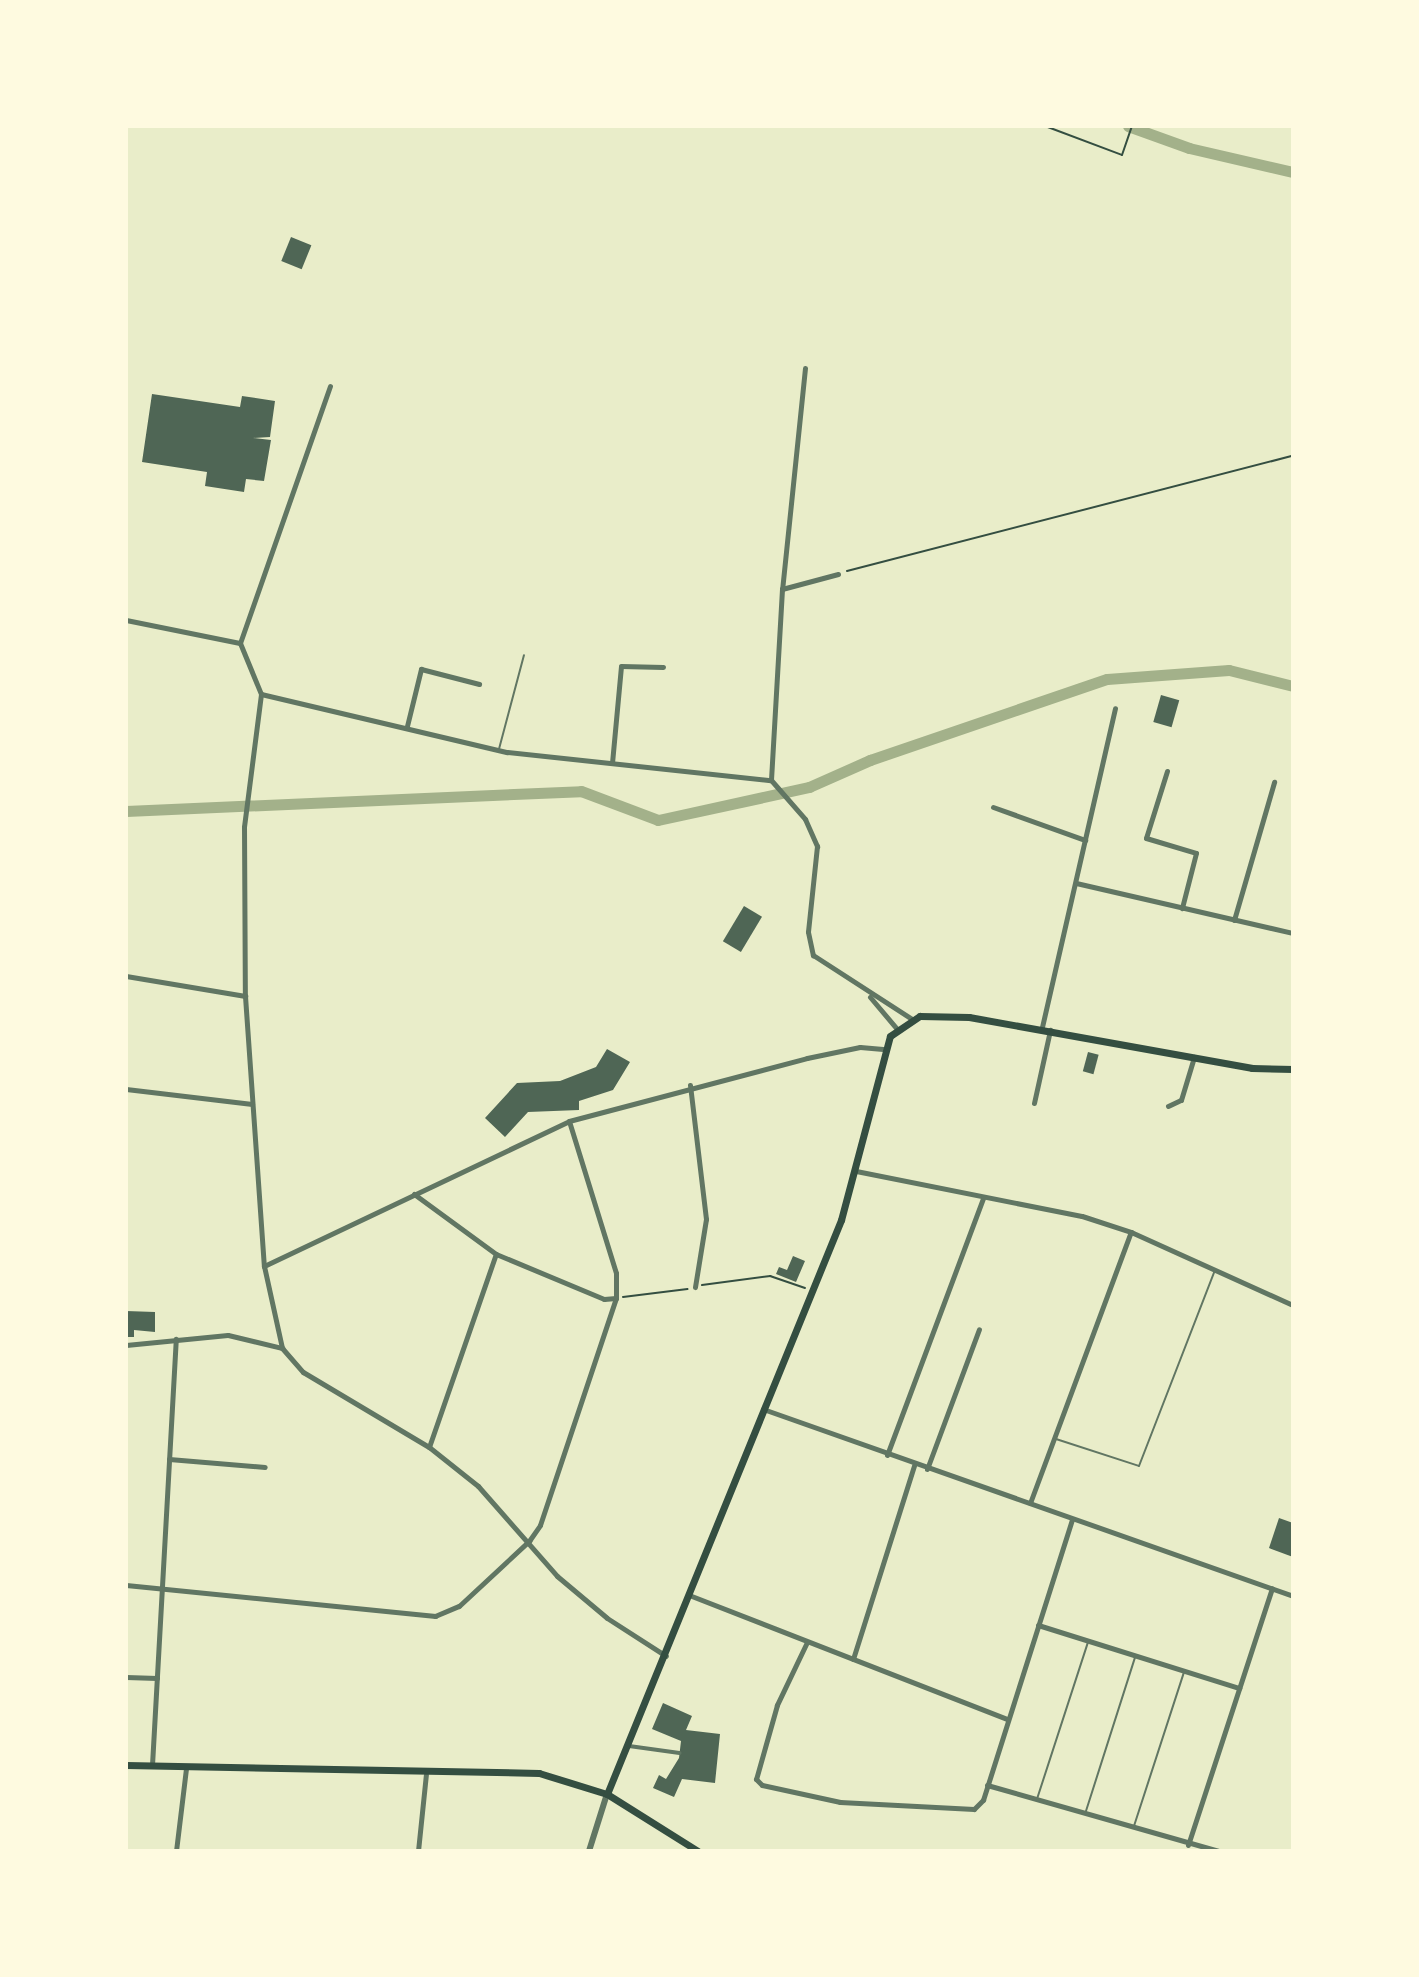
<!DOCTYPE html>
<style>
body{margin:0}
#map{position:relative;width:1419px;height:1977px;overflow:hidden;background:#e9edc9;font-family:Cabin,sans-serif}
div>[style]{position:absolute}
[style*='--x']{left:calc(var(--x)*1px);top:calc(var(--y)*1px);width:calc(var(--w)*1px);rotate:calc(var(--a)*1deg)}
.canal>*{height:11px;margin:-5.5px;padding:0 5.5px;transform-origin:5.5px;border-radius:5.5px;background:#a3b18a}
.building>*{inset:0;background:#4f6655;transform-origin:0 0}
.path>*{height:2px;margin:-1px;padding:0 1px;transform-origin:1px;border-radius:1px;background:#344e41}
.service>*{height:2px;margin:-1px;padding:0 1px;transform-origin:1px;border-radius:1px;background:#617663}
.pedestrian>*{height:4px;margin:-2px;padding:0 2px;transform-origin:2px;border-radius:2px;background:#617663}
.minor>*{height:5px;margin:-2.5px;padding:0 2.5px;transform-origin:2.5px;border-radius:2.5px;background:#617663}
.tertiary>*{height:6px;margin:-3px;padding:0 3px;transform-origin:3px;border-radius:3px;background:#617663}
.secondary>*{height:7px;margin:-3.5px;padding:0 3.5px;transform-origin:3.5px;border-radius:3.5px;background:#344e41}
span{translate:-50% -50%;white-space:nowrap;text-align:center;line-height:1.15;-webkit-text-stroke:8px #fefae0;paint-order:stroke}
.frame{position:absolute;inset:0;border:128px solid #fefae0;pointer-events:none}
</style>
<div id="map">
<div class="canal">
<i style="--x:1128;--y:126;--w:65;--a:19.8"></i>
<i style="--x:1189;--y:148;--w:107;--a:13"></i>
<i style="--x:126;--y:811;--w:455;--a:-2.5"></i>
<i style="--x:581;--y:791;--w:82;--a:20.6"></i>
<i style="--x:658;--y:820;--w:155;--a:-12.3"></i>
<i style="--x:809;--y:787;--w:67;--a:-23.9"></i>
<i style="--x:870;--y:760;--w:250;--a:-18.9"></i>
<i style="--x:1107;--y:679;--w:122;--a:-4.2"></i>
<i style="--x:1229;--y:670;--w:66;--a:14"></i>
</div>
<div class="building">
<i style="left:291px;top:237px;width:22px;height:26px;rotate:22deg"></i>
<i style="clip-path:polygon(152px 394px,240px 407px,242px 396px,275px 401px,270px 437px,253px 438px,271px 440px,264px 481px,246px 479px,244px 492px,205px 486px,207px 472px,142px 462px)"></i>
<i style="left:1161px;top:695px;width:19px;height:28px;rotate:16deg"></i>
<i style="left:744px;top:906px;width:21px;height:41px;rotate:31deg"></i>
<i style="clip-path:polygon(607px 1049px,630px 1062px,613px 1090px,579px 1101px,579px 1110px,528px 1112px,505px 1137px,485px 1118px,517px 1083px,560px 1081px,596px 1067px)"></i>
<i style="left:1088px;top:1052px;width:11px;height:20px;rotate:15deg"></i>
<i style="clip-path:polygon(793px 1256px,805px 1261px,796px 1282px,776px 1274px,779px 1267px,787px 1270px)"></i>
<i style="clip-path:polygon(126px 1311px,155px 1312px,155px 1332px,134px 1330px,134px 1337px,126px 1337px)"></i>
<i style="clip-path:polygon(1279px 1518px,1293px 1523px,1293px 1557px,1269px 1548px)"></i>
<i style="clip-path:polygon(663px 1703px,692px 1716px,686px 1730px,720px 1734px,715px 1783px,682px 1779px,674px 1797px,653px 1788px,659px 1775px,666px 1779px,679px 1758px,681px 1741px,652px 1729px)"></i>
</div>
<div class="path">
<i style="--x:1045;--y:126;--w:82;--a:20.6"></i>
<i style="--x:1122;--y:155;--w:31;--a:-71"></i>
<i style="--x:847;--y:571;--w:461;--a:-14.5"></i>
<i style="--x:702;--y:1285;--w:69;--a:-7.5"></i>
<i style="--x:770;--y:1276;--w:37;--a:19"></i>
<i style="--x:623;--y:1297;--w:65;--a:-7"></i>
</div>
<div class="service">
<i style="--x:499;--y:749;--w:97;--a:-75.1"></i>
<i style="--x:1056;--y:1439;--w:87;--a:18"></i>
<i style="--x:1139;--y:1466;--w:210;--a:-68.8"></i>
<i style="--x:1037;--y:1799;--w:165;--a:-72"></i>
<i style="--x:1086;--y:1811;--w:162;--a:-72.3"></i>
<i style="--x:1134;--y:1826;--w:162;--a:-72"></i>
</div>
<div class="pedestrian">
<i style="--x:629;--y:1746;--w:51;--a:7.8"></i>
</div>
<div class="minor">
<i style="--x:805;--y:368;--w:222;--a:95.9"></i>
<i style="--x:782;--y:589;--w:191;--a:93.3"></i>
<i style="--x:771;--y:780;--w:52;--a:48.9"></i>
<i style="--x:805;--y:819;--w:30;--a:66"></i>
<i style="--x:817;--y:846;--w:86;--a:96"></i>
<i style="--x:808;--y:932;--w:24;--a:78"></i>
<i style="--x:813;--y:955;--w:118;--a:32.9"></i>
<i style="--x:330;--y:386;--w:272;--a:109.3"></i>
<i style="--x:240;--y:643;--w:55;--a:67.6"></i>
<i style="--x:261;--y:694;--w:134;--a:97.3"></i>
<i style="--x:244;--y:827;--w:169;--a:89.7"></i>
<i style="--x:245;--y:996;--w:271;--a:86"></i>
<i style="--x:264;--y:1266;--w:84;--a:77.6"></i>
<i style="--x:282;--y:1348;--w:32;--a:49"></i>
<i style="--x:303;--y:1372;--w:147;--a:30.8"></i>
<i style="--x:429;--y:1447;--w:63;--a:38.5"></i>
<i style="--x:478;--y:1486;--w:120;--a:48.7"></i>
<i style="--x:557;--y:1576;--w:65;--a:40"></i>
<i style="--x:607;--y:1618;--w:70;--a:32.8"></i>
<i style="--x:782;--y:589;--w:58;--a:-15"></i>
<i style="--x:126;--y:620;--w:116;--a:11.4"></i>
<i style="--x:261;--y:694;--w:253;--a:13.3"></i>
<i style="--x:507;--y:752;--w:265;--a:6.1"></i>
<i style="--x:407;--y:726;--w:59;--a:-76.2"></i>
<i style="--x:421;--y:669;--w:60;--a:14.5"></i>
<i style="--x:612;--y:763;--w:97;--a:-84.7"></i>
<i style="--x:621;--y:666;--w:42;--a:1.4"></i>
<i style="--x:1167;--y:771;--w:70;--a:107.4"></i>
<i style="--x:1146;--y:838;--w:52;--a:16.7"></i>
<i style="--x:1196;--y:853;--w:57;--a:104.3"></i>
<i style="--x:993;--y:807;--w:98;--a:19.7"></i>
<i style="--x:1076;--y:883;--w:223;--a:13"></i>
<i style="--x:1234;--y:920;--w:144;--a:-73.8"></i>
<i style="--x:126;--y:976;--w:121;--a:9.5"></i>
<i style="--x:870;--y:997;--w:42;--a:49.8"></i>
<i style="--x:1042;--y:1027;--w:327;--a:-77.1"></i>
<i style="--x:690;--y:1085;--w:135;--a:83.2"></i>
<i style="--x:706;--y:1219;--w:69;--a:99.2"></i>
<i style="--x:126;--y:1089;--w:127;--a:6.8"></i>
<i style="--x:1034;--y:1103;--w:75;--a:-77.6"></i>
<i style="--x:1168;--y:1106;--w:14;--a:-25"></i>
<i style="--x:1181;--y:1100;--w:45;--a:-73.2"></i>
<i style="--x:856;--y:1171;--w:230;--a:11.3"></i>
<i style="--x:1082;--y:1216;--w:52;--a:18.1"></i>
<i style="--x:1131;--y:1232;--w:178;--a:24.3"></i>
<i style="--x:414;--y:1194;--w:102;--a:36.2"></i>
<i style="--x:496;--y:1254;--w:117;--a:22.6"></i>
<i style="--x:604;--y:1299;--w:12;--a:-5"></i>
<i style="--x:264;--y:1266;--w:338;--a:-25.4"></i>
<i style="--x:569;--y:1121;--w:246;--a:-14.8"></i>
<i style="--x:807;--y:1058;--w:54;--a:-11.7"></i>
<i style="--x:860;--y:1047;--w:23;--a:5"></i>
<i style="--x:126;--y:1345;--w:102;--a:-5.6"></i>
<i style="--x:228;--y:1335;--w:56;--a:13.5"></i>
<i style="--x:763;--y:1409;--w:562;--a:19.43"></i>
<i style="--x:429;--y:1447;--w:204;--a:-70.9"></i>
<i style="--x:887;--y:1455;--w:274;--a:-69.5"></i>
<i style="--x:169;--y:1459;--w:96;--a:4.8"></i>
<i style="--x:927;--y:1469;--w:149;--a:-69.6"></i>
<i style="--x:1030;--y:1503;--w:289;--a:-69.6"></i>
<i style="--x:126;--y:1585;--w:311;--a:5.7"></i>
<i style="--x:435;--y:1616;--w:26;--a:-23"></i>
<i style="--x:459;--y:1606;--w:96;--a:-42.9"></i>
<i style="--x:529;--y:1541;--w:19;--a:-55"></i>
<i style="--x:540;--y:1525;--w:239;--a:-71.5"></i>
<i style="--x:616;--y:1298;--w:25;--a:-90"></i>
<i style="--x:616;--y:1273;--w:159;--a:-107.2"></i>
<i style="--x:689;--y:1595;--w:341;--a:21.3"></i>
<i style="--x:1038;--y:1625;--w:211;--a:17.4"></i>
<i style="--x:807;--y:1642;--w:70;--a:115.5"></i>
<i style="--x:777;--y:1705;--w:77;--a:105.8"></i>
<i style="--x:756;--y:1779;--w:8;--a:45"></i>
<i style="--x:762;--y:1785;--w:80;--a:12.3"></i>
<i style="--x:840;--y:1802;--w:134;--a:3"></i>
<i style="--x:974;--y:1809;--w:13;--a:-45"></i>
<i style="--x:983;--y:1800;--w:295;--a:-72.4"></i>
<i style="--x:853;--y:1659;--w:203;--a:-72.5"></i>
<i style="--x:126;--y:1677;--w:31;--a:2"></i>
<i style="--x:152;--y:1765;--w:427;--a:-86.8"></i>
<i style="--x:987;--y:1785;--w:240;--a:15.9"></i>
<i style="--x:1188;--y:1845;--w:270;--a:-71.9"></i>
<i style="--x:176;--y:1851;--w:84;--a:-83.1"></i>
<i style="--x:418;--y:1851;--w:77;--a:-84.1"></i>
</div>
<div class="tertiary">
<i style="--x:589;--y:1851;--w:60;--a:-72.5"></i>
</div>
<div class="secondary">
<i style="--x:126;--y:1765;--w:413;--a:1.1"></i>
<i style="--x:539;--y:1773;--w:71;--a:17.2"></i>
<i style="--x:607;--y:1794;--w:107;--a:32.1"></i>
<i style="--x:607;--y:1794;--w:620;--a:-67.82"></i>
<i style="--x:841;--y:1220;--w:190;--a:-75.1"></i>
<i style="--x:890;--y:1036;--w:36;--a:-34"></i>
<i style="--x:920;--y:1016;--w:49;--a:1.2"></i>
<i style="--x:969;--y:1017;--w:288;--a:10.2"></i>
<i style="--x:1252;--y:1068;--w:41;--a:1.4"></i>
</div>
<div class="frame"></div>
</div>
